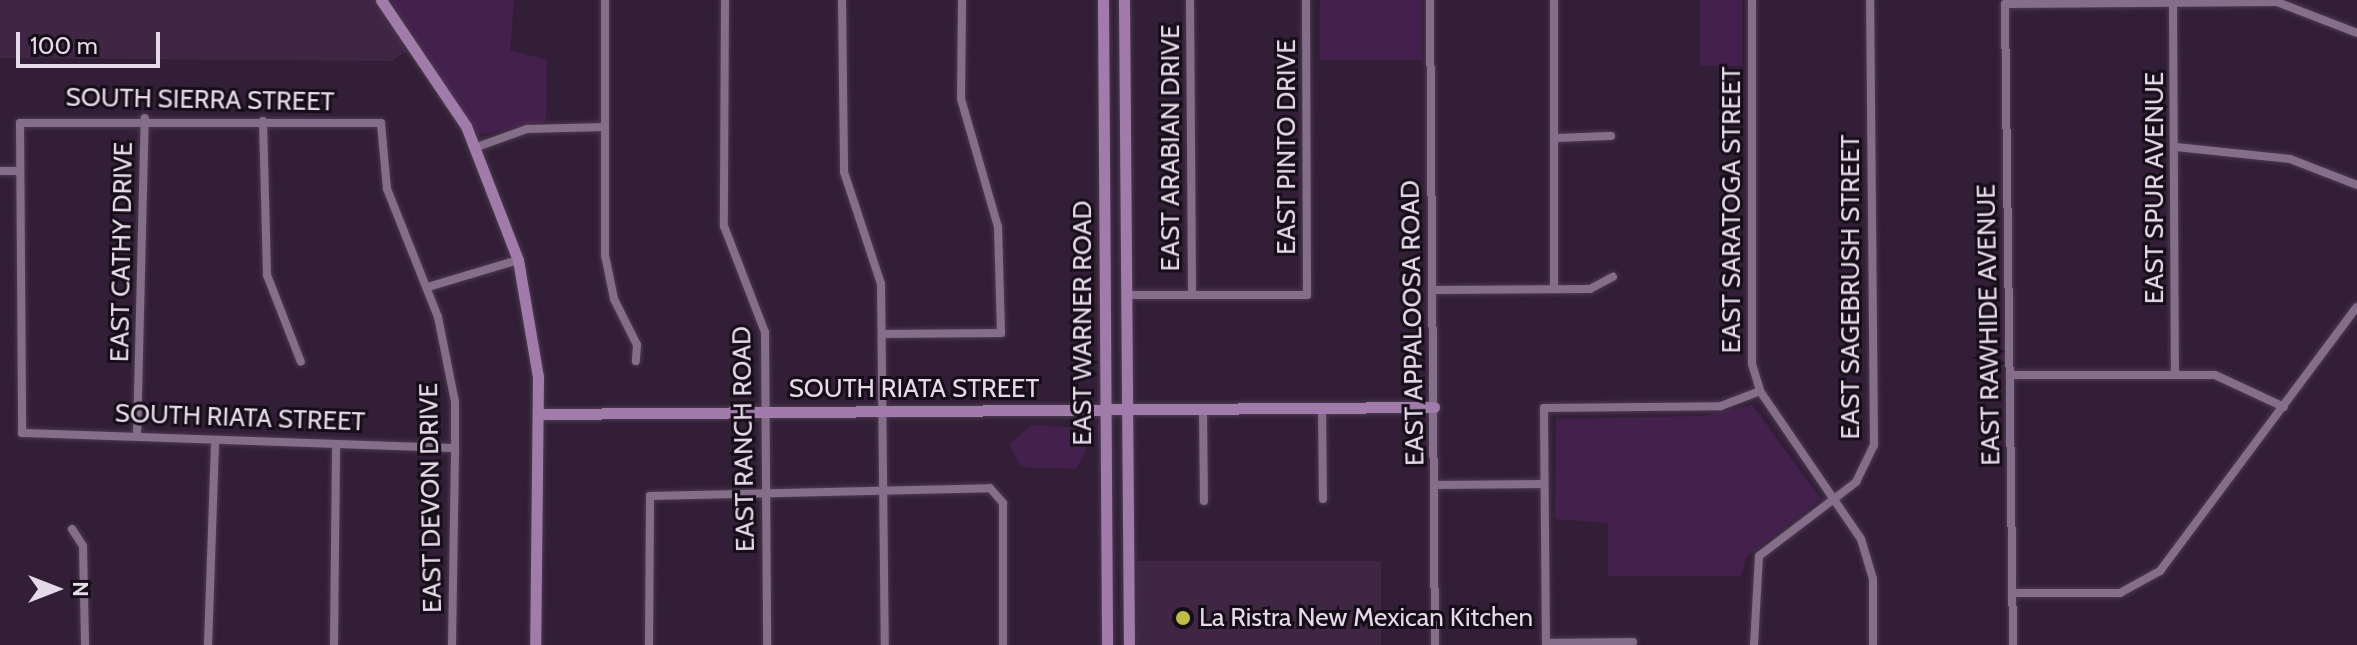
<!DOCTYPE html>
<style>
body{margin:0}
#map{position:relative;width:2357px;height:645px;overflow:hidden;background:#321f37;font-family:Cabin,sans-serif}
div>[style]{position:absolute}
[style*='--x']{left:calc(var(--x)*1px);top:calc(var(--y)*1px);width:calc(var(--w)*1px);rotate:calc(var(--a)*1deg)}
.built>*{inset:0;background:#3f2744;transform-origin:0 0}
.green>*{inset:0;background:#44214d;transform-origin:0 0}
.roads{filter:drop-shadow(0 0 2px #4b3a4f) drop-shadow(0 0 2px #4b3a4f)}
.street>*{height:8px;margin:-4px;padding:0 4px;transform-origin:4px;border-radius:4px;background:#856e8a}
.secondary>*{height:11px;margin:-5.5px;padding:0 5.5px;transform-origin:5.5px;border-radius:5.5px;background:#a17baa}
.dots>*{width:22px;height:22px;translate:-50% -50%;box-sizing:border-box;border:4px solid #150d17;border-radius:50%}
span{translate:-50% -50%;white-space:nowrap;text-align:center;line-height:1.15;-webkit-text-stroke:6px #150d17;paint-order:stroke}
.street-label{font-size:26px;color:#e6d9e9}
.poi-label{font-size:26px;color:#e6d9e9}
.left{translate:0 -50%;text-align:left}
.north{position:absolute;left:16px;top:549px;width:80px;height:80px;-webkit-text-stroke:6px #150d17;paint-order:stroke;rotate:90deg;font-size:22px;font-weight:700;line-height:32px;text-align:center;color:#e6d9e9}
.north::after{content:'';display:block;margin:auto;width:28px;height:36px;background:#e6d9e9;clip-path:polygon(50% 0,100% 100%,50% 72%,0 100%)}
.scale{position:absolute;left:16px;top:32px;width:144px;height:36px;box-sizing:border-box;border:4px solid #e6d9e9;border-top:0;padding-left:10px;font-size:24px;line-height:28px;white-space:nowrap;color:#e6d9e9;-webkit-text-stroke:6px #150d17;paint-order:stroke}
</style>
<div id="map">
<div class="built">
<i style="clip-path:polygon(0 0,373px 0,410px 49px,392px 61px,0 58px)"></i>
<i style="left:1381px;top:561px;width:84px;height:244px;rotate:90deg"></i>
</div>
<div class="green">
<i style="clip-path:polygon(390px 0,514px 0,510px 50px,547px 60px,546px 121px,478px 135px)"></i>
<i style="left:1320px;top:0;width:102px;height:60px"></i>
<i style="left:1700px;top:0;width:42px;height:66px"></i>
<i style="clip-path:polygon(1752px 405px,1821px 499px,1746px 557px,1741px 576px,1608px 576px,1608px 523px,1555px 519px,1556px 419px,1703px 416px)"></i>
<i style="clip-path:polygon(1032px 425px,1083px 428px,1086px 451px,1076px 469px,1021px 467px,1009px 444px)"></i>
</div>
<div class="roads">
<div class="street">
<i style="--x:605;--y:0;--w:255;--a:90"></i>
<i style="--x:605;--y:255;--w:45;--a:78.4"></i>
<i style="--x:614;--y:299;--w:51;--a:63.4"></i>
<i style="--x:637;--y:345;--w:16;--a:94"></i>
<i style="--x:725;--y:0;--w:226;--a:90.3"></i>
<i style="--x:724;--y:226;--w:114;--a:68.9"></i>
<i style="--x:765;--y:332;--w:313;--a:89.6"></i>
<i style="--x:842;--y:0;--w:172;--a:89.3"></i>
<i style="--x:844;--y:172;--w:118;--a:71.7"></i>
<i style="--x:881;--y:284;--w:361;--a:89.4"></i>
<i style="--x:1190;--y:0;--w:295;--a:89.6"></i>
<i style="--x:1430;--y:0;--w:645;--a:89.56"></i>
<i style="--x:1752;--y:0;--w:364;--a:90"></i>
<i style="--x:1752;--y:364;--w:28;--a:73"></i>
<i style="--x:1760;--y:391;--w:179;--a:55.7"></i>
<i style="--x:1861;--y:539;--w:42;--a:73.3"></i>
<i style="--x:1873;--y:579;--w:66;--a:90"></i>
<i style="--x:2173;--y:3;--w:370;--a:89.7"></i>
<i style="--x:263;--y:121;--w:154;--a:88.5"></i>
<i style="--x:267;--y:275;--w:93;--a:68.7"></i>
<i style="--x:1554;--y:138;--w:57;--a:-2"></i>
<i style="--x:477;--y:147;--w:53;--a:-19.8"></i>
<i style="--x:527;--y:129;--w:78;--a:-1.5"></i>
<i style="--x:2176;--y:147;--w:115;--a:6"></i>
<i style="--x:2290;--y:159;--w:72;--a:21.2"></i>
<i style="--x:0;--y:171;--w:18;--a:0"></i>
<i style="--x:428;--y:287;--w:94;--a:-16.7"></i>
<i style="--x:1554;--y:289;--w:289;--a:-90"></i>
<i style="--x:1432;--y:290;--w:158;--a:-0.4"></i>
<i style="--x:1590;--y:289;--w:26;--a:-28"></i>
<i style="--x:1126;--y:295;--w:181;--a:0"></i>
<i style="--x:1307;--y:295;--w:295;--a:-90.2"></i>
<i style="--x:883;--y:334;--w:118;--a:-0.5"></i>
<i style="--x:1001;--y:333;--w:106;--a:-91.6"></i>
<i style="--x:998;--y:227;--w:133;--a:-106.1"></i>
<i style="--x:961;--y:99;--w:99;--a:-89.4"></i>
<i style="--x:2010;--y:375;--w:205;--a:0"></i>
<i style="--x:2215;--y:375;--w:76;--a:24.9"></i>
<i style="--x:1322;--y:408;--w:91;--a:89.4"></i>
<i style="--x:1203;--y:409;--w:92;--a:89.4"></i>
<i style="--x:137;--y:435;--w:317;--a:-88.6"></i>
<i style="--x:1436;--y:485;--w:108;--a:-0.5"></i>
<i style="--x:72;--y:529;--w:20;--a:57"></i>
<i style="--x:83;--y:546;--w:99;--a:88.8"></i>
<i style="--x:2013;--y:593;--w:107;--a:0"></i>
<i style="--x:2120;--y:593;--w:46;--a:-28.8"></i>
<i style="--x:2160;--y:571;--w:329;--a:-53.3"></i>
<i style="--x:1546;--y:643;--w:87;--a:-0.7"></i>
<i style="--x:208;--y:645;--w:202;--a:-88"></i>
<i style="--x:334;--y:645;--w:200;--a:-89.4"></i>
<i style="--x:452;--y:645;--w:197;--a:-89.1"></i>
<i style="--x:455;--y:448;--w:46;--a:-90"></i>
<i style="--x:455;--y:402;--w:87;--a:-101.3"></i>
<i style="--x:438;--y:317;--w:138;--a:-111.7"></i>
<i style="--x:387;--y:189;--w:66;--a:-95.2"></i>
<i style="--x:381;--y:123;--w:361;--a:180"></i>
<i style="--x:20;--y:123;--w:310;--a:89.6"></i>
<i style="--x:22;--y:433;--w:433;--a:2"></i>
<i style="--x:649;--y:645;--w:149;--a:-89.6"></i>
<i style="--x:650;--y:496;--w:340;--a:-1.3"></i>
<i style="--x:990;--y:488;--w:20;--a:49"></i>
<i style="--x:1003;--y:503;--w:142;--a:90"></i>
<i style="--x:1546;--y:645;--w:237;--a:-90.5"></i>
<i style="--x:1544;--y:408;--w:177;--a:-0.6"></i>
<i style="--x:1721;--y:406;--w:42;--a:-21"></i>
<i style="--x:1754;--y:645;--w:89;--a:-86.8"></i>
<i style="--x:1759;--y:556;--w:122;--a:-37.3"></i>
<i style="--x:1856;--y:482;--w:41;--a:-64.1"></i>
<i style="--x:1874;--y:445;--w:445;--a:-90.5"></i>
<i style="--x:2013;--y:645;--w:641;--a:-90.72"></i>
<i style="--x:2005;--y:4;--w:272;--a:-0.4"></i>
<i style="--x:2277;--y:2;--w:86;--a:21.2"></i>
</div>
<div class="secondary">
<i style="--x:381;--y:0;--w:152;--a:56"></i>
<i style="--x:466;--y:126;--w:144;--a:68.8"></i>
<i style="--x:518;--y:260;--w:119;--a:80.3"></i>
<i style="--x:538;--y:377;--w:268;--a:90.6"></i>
<i style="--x:1103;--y:0;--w:645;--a:89.64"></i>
<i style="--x:1124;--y:0;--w:645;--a:89.56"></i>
<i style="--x:539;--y:414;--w:895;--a:-0.45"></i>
</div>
</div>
<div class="dots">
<i style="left:1183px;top:618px;background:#bebf42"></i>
</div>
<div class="street-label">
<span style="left:200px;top:100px;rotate:1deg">SOUTH SIERRA STREET</span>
<span style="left:1287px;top:147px;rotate:-90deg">EAST PINTO DRIVE</span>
<span style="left:1171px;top:148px;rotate:-90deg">EAST ARABIAN DRIVE</span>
<span style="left:2155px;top:188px;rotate:-90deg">EAST SPUR AVENUE</span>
<span style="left:1732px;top:210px;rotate:-90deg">EAST SARATOGA STREET</span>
<span style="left:122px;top:252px;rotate:-89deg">EAST CATHY DRIVE</span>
<span style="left:1851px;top:287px;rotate:-90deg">EAST SAGEBRUSH STREET</span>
<span style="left:1083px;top:323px;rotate:-90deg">EAST WARNER ROAD</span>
<span style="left:1413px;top:323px;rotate:-91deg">EAST APPALOOSA ROAD</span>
<span style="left:1989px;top:325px;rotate:-91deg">EAST RAWHIDE AVENUE</span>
<span style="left:914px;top:389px">SOUTH RIATA STREET</span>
<span style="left:240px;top:418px;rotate:2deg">SOUTH RIATA STREET</span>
<span style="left:744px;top:439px;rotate:-91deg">EAST RANCH ROAD</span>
<span style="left:431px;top:498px;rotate:-91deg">EAST DEVON DRIVE</span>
</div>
<div class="poi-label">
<span class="left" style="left:1199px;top:618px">La Ristra New Mexican Kitchen</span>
</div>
<div class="north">N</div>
<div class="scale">100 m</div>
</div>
